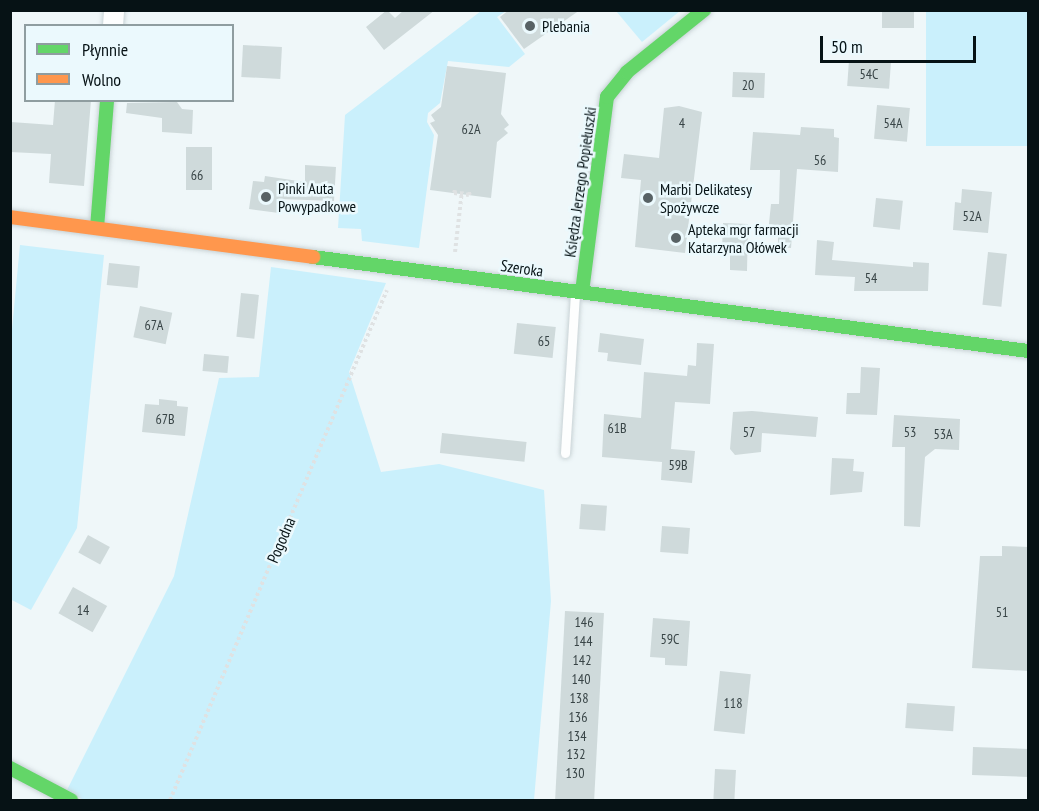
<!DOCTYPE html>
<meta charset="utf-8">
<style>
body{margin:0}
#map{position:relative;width:1039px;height:811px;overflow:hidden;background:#eff7f9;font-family:"PT Sans Narrow",sans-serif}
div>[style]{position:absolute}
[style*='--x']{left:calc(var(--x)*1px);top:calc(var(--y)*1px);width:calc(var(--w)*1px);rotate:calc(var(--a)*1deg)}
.green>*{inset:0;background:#caf0fc;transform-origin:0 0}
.building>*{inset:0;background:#cfdadb;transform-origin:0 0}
.path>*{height:4px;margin-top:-2px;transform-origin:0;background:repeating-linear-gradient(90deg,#dfe2e3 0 3px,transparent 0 6px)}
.roads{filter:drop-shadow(0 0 2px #c8d2d5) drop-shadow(0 0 2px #c8d2d5)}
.lane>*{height:9px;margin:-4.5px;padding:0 4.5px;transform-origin:4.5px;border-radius:4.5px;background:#fdfefe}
.street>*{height:20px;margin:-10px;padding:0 10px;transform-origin:10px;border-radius:10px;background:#fdfefe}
.fast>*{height:14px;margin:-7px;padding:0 7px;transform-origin:7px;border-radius:7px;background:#63d668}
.slow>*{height:14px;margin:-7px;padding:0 7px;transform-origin:7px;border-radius:7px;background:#ff974d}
.dots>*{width:16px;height:16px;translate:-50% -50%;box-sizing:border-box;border:3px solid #ebf9fd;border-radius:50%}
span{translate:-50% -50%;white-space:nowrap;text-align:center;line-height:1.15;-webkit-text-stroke:5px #ebf9fd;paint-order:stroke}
.number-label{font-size:14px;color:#384446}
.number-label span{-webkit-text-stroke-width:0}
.poi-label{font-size:16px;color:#061215}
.left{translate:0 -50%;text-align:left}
.street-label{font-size:16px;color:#061215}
.frame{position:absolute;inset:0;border:12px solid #061215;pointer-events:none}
.legend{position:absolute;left:24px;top:24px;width:210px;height:78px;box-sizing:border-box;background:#ebf9fd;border:2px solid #8f9da0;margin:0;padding:8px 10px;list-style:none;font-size:18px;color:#061215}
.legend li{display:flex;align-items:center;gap:12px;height:30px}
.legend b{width:30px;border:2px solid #8f9da0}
.scale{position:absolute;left:820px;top:36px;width:156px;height:27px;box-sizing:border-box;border:3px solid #061215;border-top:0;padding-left:8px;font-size:18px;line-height:21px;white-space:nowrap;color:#061215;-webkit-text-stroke:4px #ebf9fd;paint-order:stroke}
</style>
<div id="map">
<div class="green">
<i style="clip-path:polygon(481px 11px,506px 11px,497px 17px,525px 54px,509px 67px,448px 61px,440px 103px,428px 113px,427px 122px,434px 135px,419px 248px,362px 241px,361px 229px,338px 228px,345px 115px)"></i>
<i style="clip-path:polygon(616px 11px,680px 11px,642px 42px)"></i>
<i style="left:926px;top:11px;width:102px;height:135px"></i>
<i style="clip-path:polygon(20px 245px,104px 255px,77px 528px,31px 610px,10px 599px,10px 350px)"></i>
<i style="clip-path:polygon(271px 267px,386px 283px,349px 372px,381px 472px,439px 464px,544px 490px,551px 601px,534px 800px,83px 800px,67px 790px,174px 576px,219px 378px,259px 377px)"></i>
</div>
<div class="building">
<i style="clip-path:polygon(387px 10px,395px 18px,404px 10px,435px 10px,384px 50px,366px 27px)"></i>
<i style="clip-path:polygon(509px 10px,580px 10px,524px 49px,500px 17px)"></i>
<i style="left:882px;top:10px;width:32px;height:18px"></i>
<i style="left:243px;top:45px;width:39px;height:32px;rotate:3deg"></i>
<i style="left:849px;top:60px;width:42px;height:26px;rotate:4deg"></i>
<i style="clip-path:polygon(447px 66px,506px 73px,501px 114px,509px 125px,504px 129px,508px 133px,497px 142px,491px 198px,430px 190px,438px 135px,430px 123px,435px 121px,431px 115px,441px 107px)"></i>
<i style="left:733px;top:72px;width:32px;height:25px;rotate:2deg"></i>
<i style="clip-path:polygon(55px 100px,91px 100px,84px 186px,49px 183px,51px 154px,10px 152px,11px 122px,53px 125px)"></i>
<i style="clip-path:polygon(177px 102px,182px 109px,193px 110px,192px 134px,162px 132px,162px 118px,126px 113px,127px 103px)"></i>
<i style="left:877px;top:105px;width:33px;height:34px;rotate:5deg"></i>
<i style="clip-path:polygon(679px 106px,702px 112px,685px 253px,635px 247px,641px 180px,621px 178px,624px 154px,659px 158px,664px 108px)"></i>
<i style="clip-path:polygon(801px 127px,834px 129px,834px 137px,839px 138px,838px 172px,797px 169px,791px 248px,778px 247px,778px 234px,768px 233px,771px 204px,779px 204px,780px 170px,750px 170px,753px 132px,800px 135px)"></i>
<i style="left:186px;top:147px;width:26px;height:43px"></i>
<i style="clip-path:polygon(305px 165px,336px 167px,334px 201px,280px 199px,279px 213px,249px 209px,253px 181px,264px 182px,265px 176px,305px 182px)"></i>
<i style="clip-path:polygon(962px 189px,992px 192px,988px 233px,953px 230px,955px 202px,961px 203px)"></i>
<i style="left:876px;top:198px;width:27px;height:29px;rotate:6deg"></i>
<i style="clip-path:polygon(723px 223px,748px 224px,747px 271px,730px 270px,730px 252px,722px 252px)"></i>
<i style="clip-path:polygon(817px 240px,834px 242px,832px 260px,913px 267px,913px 262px,929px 263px,928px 291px,854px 291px,855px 277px,815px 275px)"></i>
<i style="left:988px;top:252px;width:19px;height:53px;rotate:6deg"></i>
<i style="left:109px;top:263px;width:31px;height:22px;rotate:6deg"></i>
<i style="left:241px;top:293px;width:18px;height:44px;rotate:6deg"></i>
<i style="left:140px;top:306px;width:33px;height:32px;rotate:12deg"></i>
<i style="left:517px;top:323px;width:39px;height:31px;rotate:6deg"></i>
<i style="clip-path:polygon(600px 333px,644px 339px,641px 365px,607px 361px,608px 353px,598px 352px)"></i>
<i style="clip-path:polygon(697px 343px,714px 344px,710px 404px,675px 402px,671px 449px,695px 451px,692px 483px,661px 480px,662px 462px,602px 457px,604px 414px,641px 418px,644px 372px,687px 376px,688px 365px,696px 366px)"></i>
<i style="left:204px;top:354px;width:25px;height:17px;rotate:5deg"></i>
<i style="clip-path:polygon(861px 367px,880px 368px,877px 415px,846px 414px,847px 393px,860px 393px)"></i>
<i style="clip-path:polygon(159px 399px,177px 401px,177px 406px,188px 407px,185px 436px,142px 432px,145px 404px,159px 405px)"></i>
<i style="clip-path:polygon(752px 411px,818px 417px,816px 437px,762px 433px,761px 452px,735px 455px,730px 449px,733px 412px)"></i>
<i style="clip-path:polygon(894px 415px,960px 419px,959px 450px,935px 449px,925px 457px,920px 527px,904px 526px,905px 447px,892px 447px)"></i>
<i style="left:442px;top:433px;width:85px;height:20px;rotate:6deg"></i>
<i style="clip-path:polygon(832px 458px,854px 459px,853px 471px,864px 472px,862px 492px,830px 495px)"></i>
<i style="left:581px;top:504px;width:26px;height:25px;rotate:4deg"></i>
<i style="left:662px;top:526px;width:28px;height:26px;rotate:4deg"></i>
<i style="left:88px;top:535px;width:25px;height:20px;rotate:29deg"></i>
<i style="clip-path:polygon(1002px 546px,1029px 547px,1029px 671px,972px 668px,980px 556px,1002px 556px)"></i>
<i style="left:73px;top:587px;width:39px;height:30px;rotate:29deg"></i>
<i style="left:565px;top:611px;width:39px;height:190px;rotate:3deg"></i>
<i style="clip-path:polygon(653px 618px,690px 621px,687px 666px,665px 665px,665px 658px,650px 657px)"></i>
<i style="left:720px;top:671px;width:31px;height:60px;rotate:6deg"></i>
<i style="left:907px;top:703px;width:48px;height:25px;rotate:4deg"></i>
<i style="left:973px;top:747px;width:56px;height:28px;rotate:2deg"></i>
<i style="left:715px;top:769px;width:21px;height:32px;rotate:3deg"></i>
</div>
<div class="path">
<i style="--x:455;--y:190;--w:3;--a:108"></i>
<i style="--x:454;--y:193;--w:15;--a:8"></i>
<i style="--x:469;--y:195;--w:4;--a:-76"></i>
<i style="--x:455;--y:252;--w:61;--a:-83.5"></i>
<i style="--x:170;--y:800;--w:554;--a:-66.95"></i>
</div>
<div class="roads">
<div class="lane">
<i style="--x:565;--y:453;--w:159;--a:-86.4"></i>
</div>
<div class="street">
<i style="--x:113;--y:26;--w:16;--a:-86"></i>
</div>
<div class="fast">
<i style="--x:97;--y:228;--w:128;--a:-85.5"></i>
<i style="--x:313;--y:257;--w:721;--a:7.49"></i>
<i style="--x:582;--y:292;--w:197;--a:-82.7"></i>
<i style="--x:607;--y:97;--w:32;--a:-51"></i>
<i style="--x:627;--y:72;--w:99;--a:-38.8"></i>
<i style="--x:10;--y:768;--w:69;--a:27.7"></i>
</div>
<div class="slow">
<i style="--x:10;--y:217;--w:306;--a:7.5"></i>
</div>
</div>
<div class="dots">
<i style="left:530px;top:26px;background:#586265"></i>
<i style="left:266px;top:197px;background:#586265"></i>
<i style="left:648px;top:198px;background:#586265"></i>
<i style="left:676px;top:238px;background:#586265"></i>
</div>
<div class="number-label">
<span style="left:869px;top:74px">54C</span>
<span style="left:748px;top:85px">20</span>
<span style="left:682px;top:123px">4</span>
<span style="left:893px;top:123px">54A</span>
<span style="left:471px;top:129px">62A</span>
<span style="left:820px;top:160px">56</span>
<span style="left:197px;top:175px">66</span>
<span style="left:972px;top:216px">52A</span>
<span style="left:871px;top:278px">54</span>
<span style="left:154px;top:325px">67A</span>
<span style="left:544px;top:341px">65</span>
<span style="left:165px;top:419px">67B</span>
<span style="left:617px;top:428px">61B</span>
<span style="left:749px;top:432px">57</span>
<span style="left:910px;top:432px">53</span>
<span style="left:943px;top:434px">53A</span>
<span style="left:678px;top:465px">59B</span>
<span style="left:83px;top:610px">14</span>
<span style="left:1002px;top:612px">51</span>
<span style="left:584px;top:622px">146</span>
<span style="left:670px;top:639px">59C</span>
<span style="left:583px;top:641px">144</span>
<span style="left:582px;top:660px">142</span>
<span style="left:581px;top:679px">140</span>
<span style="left:579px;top:698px">138</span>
<span style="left:733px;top:703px">118</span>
<span style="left:578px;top:717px">136</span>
<span style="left:577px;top:736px">134</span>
<span style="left:576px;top:754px">132</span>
<span style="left:575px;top:773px">130</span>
</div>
<div class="poi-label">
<span class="left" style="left:542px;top:26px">Plebania</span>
<span class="left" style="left:278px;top:197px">Pinki Auta<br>Powypadkowe</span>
<span class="left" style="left:660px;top:198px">Marbi Delikatesy<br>Spożywcze</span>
<span class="left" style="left:688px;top:238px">Apteka mgr farmacji<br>Katarzyna Ołówek</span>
</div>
<div class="street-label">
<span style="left:580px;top:182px;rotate:-82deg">Księdza Jerzego Popiełuszki</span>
<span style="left:522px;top:268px;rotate:8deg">Szeroka</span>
<span style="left:281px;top:540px;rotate:-67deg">Pogodna</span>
</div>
<div class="frame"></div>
<ul class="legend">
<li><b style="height:8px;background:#63d668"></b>Płynnie</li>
<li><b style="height:8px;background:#ff974d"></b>Wolno</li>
</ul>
<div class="scale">50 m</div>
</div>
